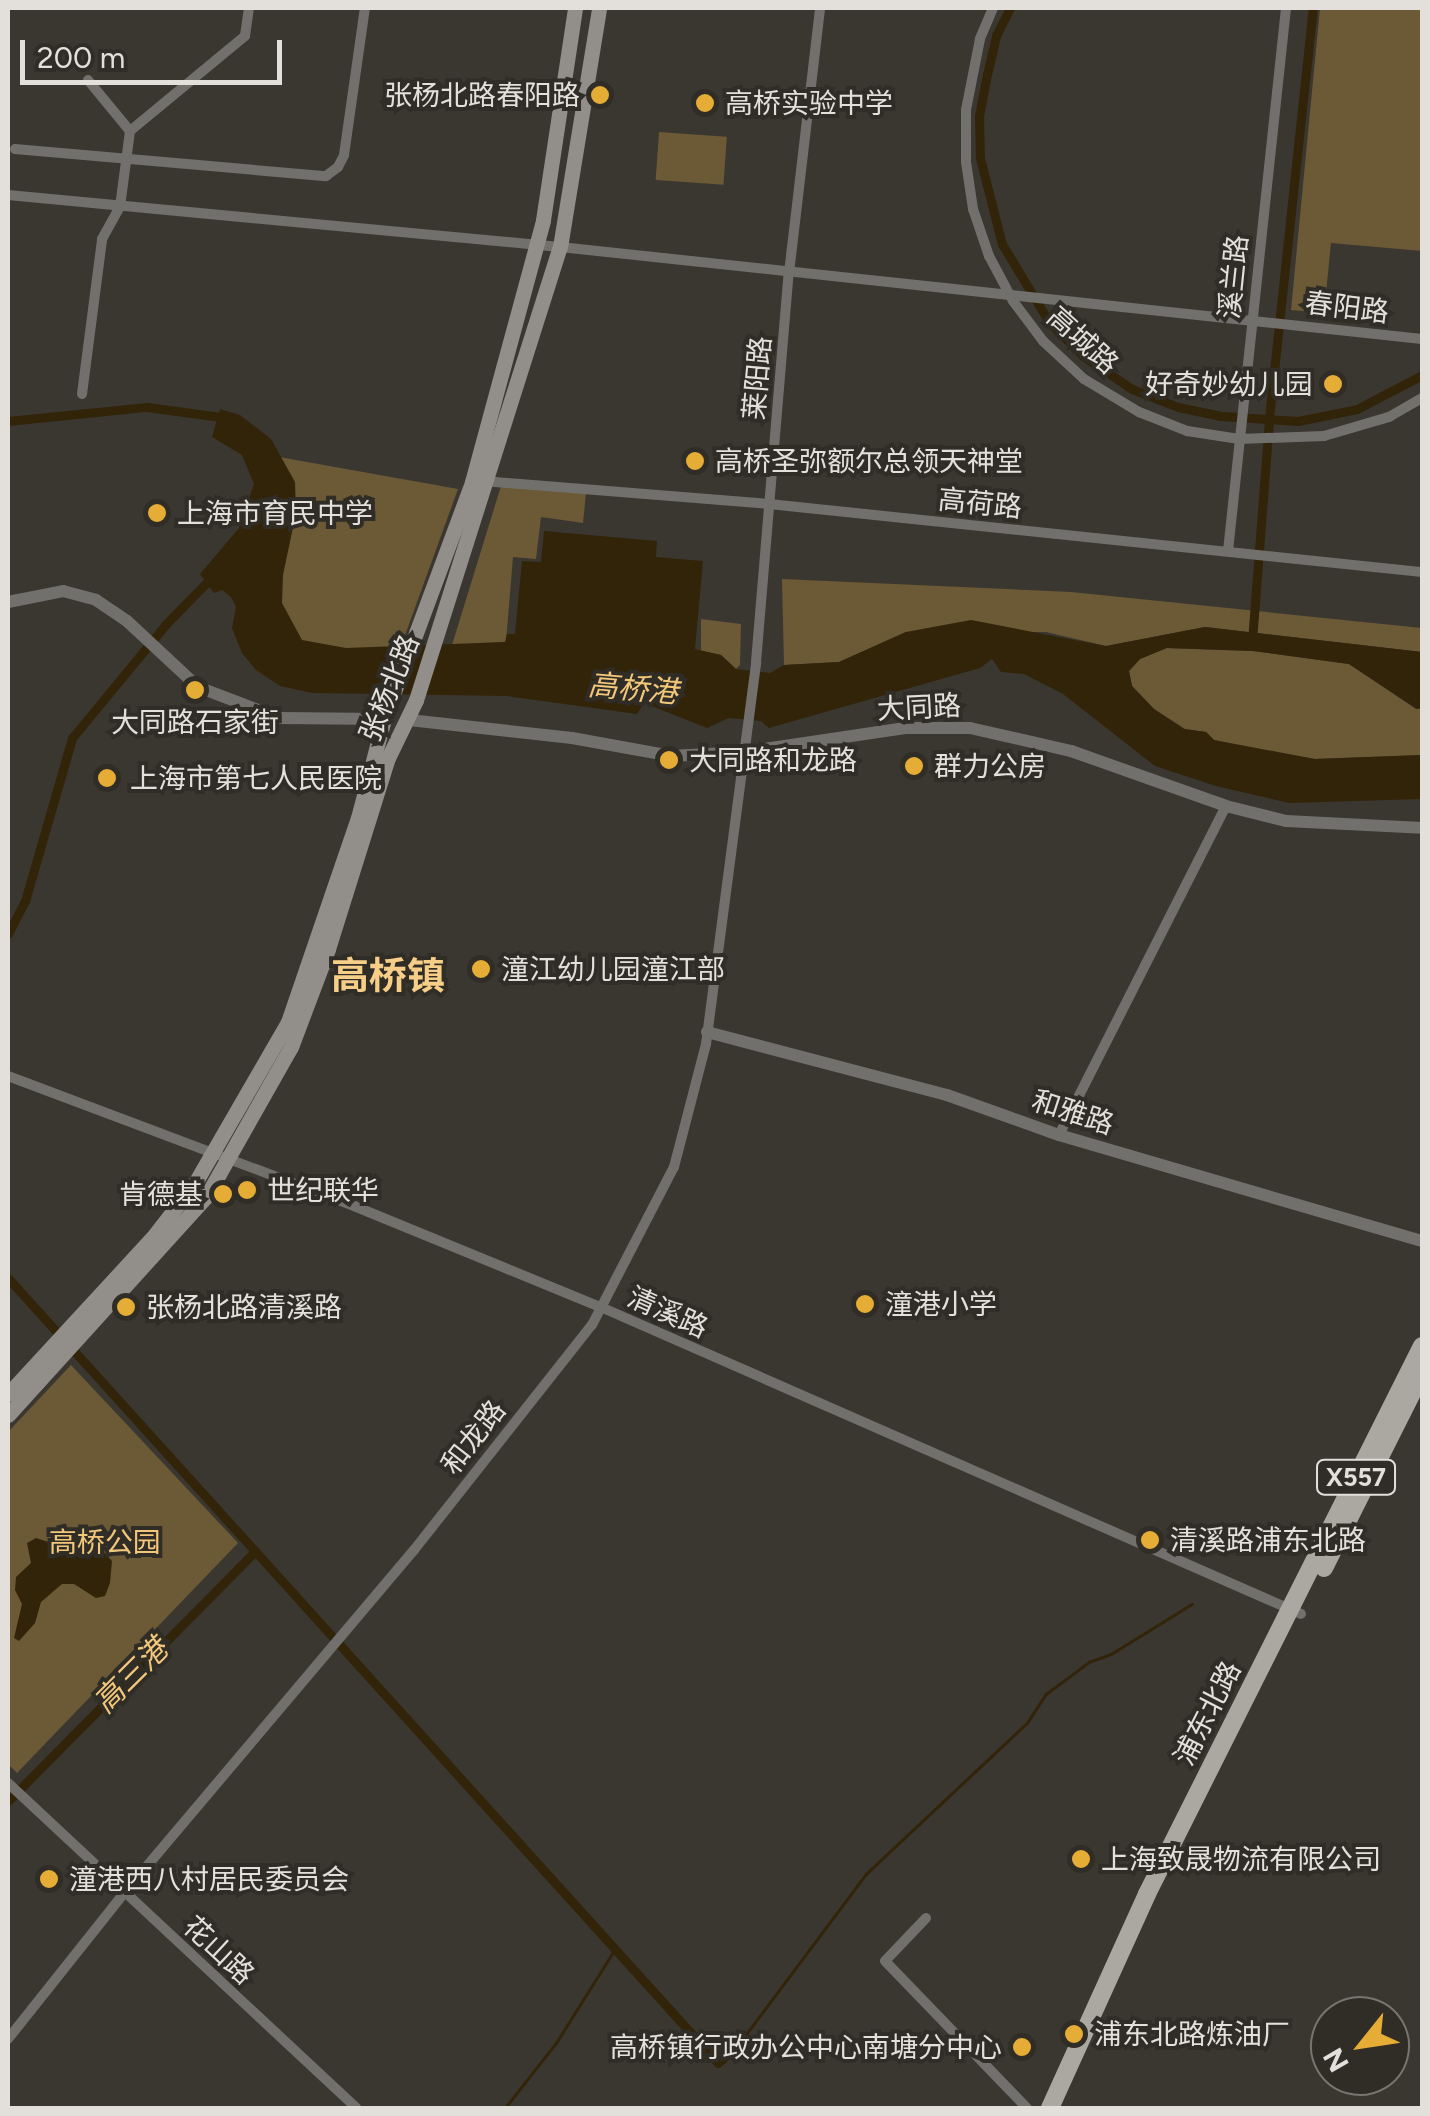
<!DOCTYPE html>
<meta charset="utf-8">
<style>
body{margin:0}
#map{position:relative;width:1430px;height:2116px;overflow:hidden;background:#3a3731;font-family:Figtree,"Noto Sans SC",sans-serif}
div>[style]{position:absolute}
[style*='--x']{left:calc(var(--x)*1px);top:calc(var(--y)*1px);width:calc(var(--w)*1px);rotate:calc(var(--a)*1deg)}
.green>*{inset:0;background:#6c5936;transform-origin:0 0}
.water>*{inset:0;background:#322409}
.stream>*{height:2.5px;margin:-1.25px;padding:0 1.25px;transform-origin:1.25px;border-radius:1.25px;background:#322409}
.canal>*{height:9px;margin:-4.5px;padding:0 4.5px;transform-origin:4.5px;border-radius:4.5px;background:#322409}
.minor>*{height:10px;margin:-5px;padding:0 5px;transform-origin:5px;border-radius:5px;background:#72706d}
.tertiary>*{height:12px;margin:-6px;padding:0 6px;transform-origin:6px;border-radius:6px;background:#72706d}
.secondary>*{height:15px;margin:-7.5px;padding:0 7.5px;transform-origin:7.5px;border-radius:7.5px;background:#928f8b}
.primary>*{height:18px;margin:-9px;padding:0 9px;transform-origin:9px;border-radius:9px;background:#aba7a1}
.dots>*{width:28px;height:28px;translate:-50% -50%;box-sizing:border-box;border:5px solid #302d27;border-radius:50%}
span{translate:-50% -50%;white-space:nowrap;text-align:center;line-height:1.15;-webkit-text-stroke:8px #302d27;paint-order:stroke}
.shield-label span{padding:2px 8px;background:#302d27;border:2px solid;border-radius:8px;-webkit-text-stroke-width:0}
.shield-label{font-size:25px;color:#e3e0dc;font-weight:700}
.poi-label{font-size:28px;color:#e3e0dc}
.right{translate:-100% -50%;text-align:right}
.left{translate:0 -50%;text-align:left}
.street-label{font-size:28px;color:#e3e0dc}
.park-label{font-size:28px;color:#f2c77a}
.water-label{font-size:30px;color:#f2c77a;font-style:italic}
.district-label{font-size:38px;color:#f6ce87;font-weight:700}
.frame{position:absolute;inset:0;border:10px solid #e3e0dc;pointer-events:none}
.north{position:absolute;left:1310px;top:1996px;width:100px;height:100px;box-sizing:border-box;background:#302d27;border:2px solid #78756f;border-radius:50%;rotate:240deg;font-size:28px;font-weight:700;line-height:40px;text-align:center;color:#e3e0dc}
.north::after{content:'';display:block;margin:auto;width:35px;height:45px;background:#e6ad36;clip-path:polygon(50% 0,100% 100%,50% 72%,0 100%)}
.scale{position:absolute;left:20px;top:40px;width:262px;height:45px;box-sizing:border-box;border:5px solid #e3e0dc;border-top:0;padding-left:12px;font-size:30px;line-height:35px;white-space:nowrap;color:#e3e0dc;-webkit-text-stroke:8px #302d27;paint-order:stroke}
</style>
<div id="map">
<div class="green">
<i style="clip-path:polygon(1320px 8px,1422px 8px,1422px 251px,1331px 243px,1324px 313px,1291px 310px)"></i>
<i style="left:659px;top:132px;width:68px;height:48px;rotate:4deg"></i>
<i style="clip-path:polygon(279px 457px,458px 489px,395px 663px,283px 638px,275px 548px)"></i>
<i style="clip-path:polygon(501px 486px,586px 493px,583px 523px,541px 517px,536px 559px,513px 557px,506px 642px,452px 645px)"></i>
<i style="clip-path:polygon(782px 579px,1071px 592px,1422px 628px,1422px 652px,1205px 627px,1106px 646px,1046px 632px,906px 632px,839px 662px,784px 665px)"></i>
<i style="clip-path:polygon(701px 619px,741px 624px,740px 665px,736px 669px,721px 655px,701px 651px)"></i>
<i style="clip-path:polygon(1166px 648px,1253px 651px,1349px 664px,1416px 709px,1422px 708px,1422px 755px,1315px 759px,1241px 747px,1214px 740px,1206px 732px,1185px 729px,1154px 709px,1132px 686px,1129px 671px,1140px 659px)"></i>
<i style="clip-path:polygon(71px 1365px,238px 1543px,17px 1773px,8px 1764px,8px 1432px)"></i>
</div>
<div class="water">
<i style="clip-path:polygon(220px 409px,240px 415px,271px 439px,295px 482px,296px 513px,283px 575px,282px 603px,302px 640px,346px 648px,505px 642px,507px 634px,515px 634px,522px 561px,541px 562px,544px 531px,657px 541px,656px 557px,703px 561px,695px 649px,721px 655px,736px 669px,770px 673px,784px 665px,839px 662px,906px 632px,971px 620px,1106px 646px,1205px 627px,1422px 652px,1422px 708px,1417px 709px,1349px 664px,1253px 651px,1167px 648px,1140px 659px,1129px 671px,1132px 686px,1154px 709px,1184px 729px,1206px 732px,1214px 740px,1315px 759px,1422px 755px,1422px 799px,1289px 803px,1216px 786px,1155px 766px,1063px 694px,1024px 674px,1001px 672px,992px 659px,980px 668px,769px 728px,761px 721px,729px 718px,707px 728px,644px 703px,637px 714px,507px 696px,312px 693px,280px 686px,256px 670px,242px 653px,232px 628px,236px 607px,231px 597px,222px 590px,214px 593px,200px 574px,239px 528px,254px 484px,242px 455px,212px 437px)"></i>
<i style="clip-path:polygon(36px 1538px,61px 1546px,97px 1545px,112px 1561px,110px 1583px,105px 1596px,96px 1598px,74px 1584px,62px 1584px,41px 1602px,35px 1623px,19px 1641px,14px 1638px,22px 1604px,15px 1590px,16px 1577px,31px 1563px,27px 1543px)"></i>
</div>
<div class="stream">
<i style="--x:738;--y:2045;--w:214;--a:-53.2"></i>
<i style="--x:866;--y:1874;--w:221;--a:-43.2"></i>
<i style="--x:1027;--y:1723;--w:35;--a:-57"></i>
<i style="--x:1046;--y:1694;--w:54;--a:-36.7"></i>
<i style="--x:1089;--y:1662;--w:23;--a:-20"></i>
<i style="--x:1111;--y:1654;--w:95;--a:-31.7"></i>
<i style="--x:505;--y:2108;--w:83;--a:-51.9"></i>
<i style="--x:556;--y:2043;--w:111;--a:-57.9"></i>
</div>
<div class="canal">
<i style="--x:1010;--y:8;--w:31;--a:117"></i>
<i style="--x:996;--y:36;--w:39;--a:103"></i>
<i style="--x:987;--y:74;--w:43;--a:100.8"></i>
<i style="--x:979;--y:116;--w:42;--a:88.6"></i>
<i style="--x:980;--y:158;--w:89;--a:75.7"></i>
<i style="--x:1002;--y:244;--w:91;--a:58.9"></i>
<i style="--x:1049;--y:322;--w:48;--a:45"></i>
<i style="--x:1083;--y:356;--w:59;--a:34"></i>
<i style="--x:1132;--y:389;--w:49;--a:21.4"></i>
<i style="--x:1178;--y:407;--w:44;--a:11.8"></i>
<i style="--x:1221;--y:416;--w:77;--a:3.7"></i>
<i style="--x:1298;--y:421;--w:60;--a:-11.5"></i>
<i style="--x:1357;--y:409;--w:73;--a:-27.6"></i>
<i style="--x:8;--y:421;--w:140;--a:-5.8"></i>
<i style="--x:147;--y:407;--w:82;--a:7.7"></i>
<i style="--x:1252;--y:641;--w:224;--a:-85.6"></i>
<i style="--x:1269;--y:418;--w:412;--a:-83.9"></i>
<i style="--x:8;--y:934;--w:37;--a:-63"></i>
<i style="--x:25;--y:901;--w:170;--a:-73.9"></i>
<i style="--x:72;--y:738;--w:146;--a:-50.5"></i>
<i style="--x:165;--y:625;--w:69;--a:-45.6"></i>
<i style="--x:8;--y:1278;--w:1058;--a:47.87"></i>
<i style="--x:718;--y:2063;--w:27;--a:-42"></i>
<i style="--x:8;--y:1801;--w:351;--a:-45.3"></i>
</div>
<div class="minor">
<i style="--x:993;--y:8;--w:34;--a:113"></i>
<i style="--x:980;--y:39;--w:72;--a:101.2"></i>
<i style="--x:966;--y:110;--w:52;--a:90"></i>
<i style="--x:966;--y:162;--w:48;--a:81.5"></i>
<i style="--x:973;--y:209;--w:50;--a:71.2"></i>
<i style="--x:989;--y:256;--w:51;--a:61.9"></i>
<i style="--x:1013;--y:301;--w:50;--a:53.1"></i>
<i style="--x:1043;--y:341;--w:56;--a:42.8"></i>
<i style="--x:1084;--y:379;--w:64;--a:31"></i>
<i style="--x:1139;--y:412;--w:52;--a:21.6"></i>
<i style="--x:1187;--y:431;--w:53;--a:8.7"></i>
<i style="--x:1239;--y:439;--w:85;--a:-2"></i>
<i style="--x:1324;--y:436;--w:68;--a:-16.3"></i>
<i style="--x:1389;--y:417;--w:38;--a:-30"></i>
<i style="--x:130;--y:131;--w:149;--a:-39.6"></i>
<i style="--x:245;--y:36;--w:28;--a:-82"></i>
<i style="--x:15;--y:149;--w:312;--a:5"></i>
<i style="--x:326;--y:176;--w:15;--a:-37"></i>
<i style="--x:338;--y:167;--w:13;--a:-63"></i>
<i style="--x:344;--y:155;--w:148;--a:-81.9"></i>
<i style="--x:8;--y:195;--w:554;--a:5.38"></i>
<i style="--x:560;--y:247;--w:867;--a:6.09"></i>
<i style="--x:82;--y:394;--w:156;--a:-82.6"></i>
<i style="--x:102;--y:239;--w:37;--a:-61"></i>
<i style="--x:120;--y:207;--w:77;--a:-82.5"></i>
<i style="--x:130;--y:131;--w:66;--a:-129.5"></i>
<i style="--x:483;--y:481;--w:287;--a:4.6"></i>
<i style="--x:769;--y:504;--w:657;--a:5.95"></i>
<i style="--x:1228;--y:551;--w:546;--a:-83.9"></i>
<i style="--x:8;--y:1076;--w:370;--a:20.6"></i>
<i style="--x:354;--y:1206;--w:269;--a:22.3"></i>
<i style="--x:603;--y:1308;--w:762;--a:23.67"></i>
<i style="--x:1059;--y:1135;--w:369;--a:-63.1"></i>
<i style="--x:8;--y:1783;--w:476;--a:43"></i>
<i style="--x:926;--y:1918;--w:59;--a:133.6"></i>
<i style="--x:885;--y:1961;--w:204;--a:46"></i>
<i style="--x:8;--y:2039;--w:188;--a:-51.5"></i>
<i style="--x:125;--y:1892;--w:448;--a:-49.8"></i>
<i style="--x:414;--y:1550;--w:287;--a:-51.7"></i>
<i style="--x:592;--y:1325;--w:178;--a:-62.6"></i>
<i style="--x:674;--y:1167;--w:127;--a:-75.4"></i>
<i style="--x:706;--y:1044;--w:385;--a:-82.5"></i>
<i style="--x:756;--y:662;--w:390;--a:-85.2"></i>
<i style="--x:789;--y:273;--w:267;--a:-83.3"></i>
</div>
<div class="tertiary">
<i style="--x:8;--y:602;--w:56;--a:-11.3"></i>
<i style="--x:63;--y:591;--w:34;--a:15"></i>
<i style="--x:96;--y:600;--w:37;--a:34"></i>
<i style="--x:127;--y:621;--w:97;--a:42.9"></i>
<i style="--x:198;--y:687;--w:87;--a:20.9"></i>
<i style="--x:279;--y:718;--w:105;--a:0.5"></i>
<i style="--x:409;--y:720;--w:164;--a:6.3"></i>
<i style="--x:572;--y:738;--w:102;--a:10.2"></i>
<i style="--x:672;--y:756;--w:71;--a:-3.2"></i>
<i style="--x:743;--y:752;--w:164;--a:-8.4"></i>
<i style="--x:905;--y:728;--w:65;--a:0"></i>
<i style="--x:970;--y:728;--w:104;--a:12.8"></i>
<i style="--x:1071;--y:751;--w:164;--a:19.5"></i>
<i style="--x:1226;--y:806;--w:62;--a:14"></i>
<i style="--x:1286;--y:821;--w:136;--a:2.9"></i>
<i style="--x:707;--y:1032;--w:248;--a:14.7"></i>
<i style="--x:947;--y:1095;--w:119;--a:19.7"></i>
<i style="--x:1059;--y:1135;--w:378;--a:16.3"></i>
</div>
<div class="secondary">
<i style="--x:8;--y:1394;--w:212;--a:-47.3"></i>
<i style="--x:152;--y:1238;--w:70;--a:-52"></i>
<i style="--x:195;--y:1183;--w:186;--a:-60"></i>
<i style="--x:288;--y:1022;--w:216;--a:-71.1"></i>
<i style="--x:358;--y:818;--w:102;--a:-75.3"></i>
<i style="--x:384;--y:719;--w:253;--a:-69.6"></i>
<i style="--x:472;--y:482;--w:271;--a:-74.8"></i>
<i style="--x:543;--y:220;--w:214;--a:-81.4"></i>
<i style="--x:8;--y:1415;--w:294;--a:-47.8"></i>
<i style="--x:206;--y:1197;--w:172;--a:-60.5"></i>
<i style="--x:291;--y:1047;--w:105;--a:-69.3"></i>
<i style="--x:328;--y:949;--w:200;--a:-72.6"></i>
<i style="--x:388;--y:758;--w:64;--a:-64.2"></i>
<i style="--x:416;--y:700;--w:475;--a:-72.4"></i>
<i style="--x:560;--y:247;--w:242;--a:-80.7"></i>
</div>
<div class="primary">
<i style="--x:1324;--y:1568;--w:218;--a:-63.3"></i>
<i style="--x:1050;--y:2108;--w:235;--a:-65.6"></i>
<i style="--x:1147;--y:1894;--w:613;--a:-63.35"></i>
</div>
<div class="dots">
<i style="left:600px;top:95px;background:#e6ad36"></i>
<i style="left:705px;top:103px;background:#e6ad36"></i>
<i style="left:1333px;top:384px;background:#e6ad36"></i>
<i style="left:695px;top:461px;background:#e6ad36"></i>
<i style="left:157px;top:513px;background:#e6ad36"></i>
<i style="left:195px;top:690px;background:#e6ad36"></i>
<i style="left:669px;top:760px;background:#e6ad36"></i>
<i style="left:914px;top:766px;background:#e6ad36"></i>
<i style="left:107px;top:778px;background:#e6ad36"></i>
<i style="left:481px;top:969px;background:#e6ad36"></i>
<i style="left:247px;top:1190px;background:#e6ad36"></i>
<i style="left:223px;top:1194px;background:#e6ad36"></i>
<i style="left:865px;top:1304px;background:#e6ad36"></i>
<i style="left:126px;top:1307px;background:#e6ad36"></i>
<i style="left:1150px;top:1540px;background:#e6ad36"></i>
<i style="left:1081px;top:1859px;background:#e6ad36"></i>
<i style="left:49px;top:1879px;background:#e6ad36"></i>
<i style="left:1074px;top:2034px;background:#e6ad36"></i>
<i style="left:1022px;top:2047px;background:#e6ad36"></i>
</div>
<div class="shield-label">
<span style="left:1356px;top:1477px">X557</span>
</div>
<div class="poi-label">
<span class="right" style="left:580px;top:95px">张杨北路春阳路</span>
<span class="left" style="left:725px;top:103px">高桥实验中学</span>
<span class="right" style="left:1313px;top:384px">好奇妙幼儿园</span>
<span class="left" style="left:715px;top:461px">高桥圣弥额尔总领天神堂</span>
<span class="left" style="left:177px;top:513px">上海市育民中学</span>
<span style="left:195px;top:722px">大同路石家街</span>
<span class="left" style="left:689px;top:760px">大同路和龙路</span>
<span class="left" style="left:934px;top:766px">群力公房</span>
<span class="left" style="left:130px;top:778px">上海市第七人民医院</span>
<span class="left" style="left:501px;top:969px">潼江幼儿园潼江部</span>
<span class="left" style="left:267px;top:1190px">世纪联华</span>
<span class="right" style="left:203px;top:1194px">肯德基</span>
<span class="left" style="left:885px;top:1304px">潼港小学</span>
<span class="left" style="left:146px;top:1307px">张杨北路清溪路</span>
<span class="left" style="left:1170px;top:1540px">清溪路浦东北路</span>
<span class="left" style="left:1101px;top:1859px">上海致晟物流有限公司</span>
<span class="left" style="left:69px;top:1879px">潼港西八村居民委员会</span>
<span class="left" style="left:1094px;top:2034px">浦东北路炼油厂</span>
<span class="right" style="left:1002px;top:2047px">高桥镇行政办公中心南塘分中心</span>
</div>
<div class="street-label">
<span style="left:1233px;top:277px;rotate:-84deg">溪兰路</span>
<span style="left:1347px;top:307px;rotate:7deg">春阳路</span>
<span style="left:1083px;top:340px;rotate:42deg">高城路</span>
<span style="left:757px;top:378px;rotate:-85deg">莱阳路</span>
<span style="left:980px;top:503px;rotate:6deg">高荷路</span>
<span style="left:389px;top:688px;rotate:-68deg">张杨北路</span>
<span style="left:919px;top:707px;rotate:-3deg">大同路</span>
<span style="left:1073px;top:1112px;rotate:18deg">和雅路</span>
<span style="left:668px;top:1312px;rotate:24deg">清溪路</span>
<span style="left:473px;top:1437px;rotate:-52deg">和龙路</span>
<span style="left:1207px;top:1713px;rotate:-63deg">浦东北路</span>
<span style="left:219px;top:1950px;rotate:43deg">花山路</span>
</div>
<div class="park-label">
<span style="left:105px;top:1542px">高桥公园</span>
</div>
<div class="water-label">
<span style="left:633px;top:689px;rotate:5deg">高桥港</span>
<span style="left:131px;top:1676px;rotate:-45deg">高三港</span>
</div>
<div class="district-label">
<span style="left:388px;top:977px">高桥镇</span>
</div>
<div class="frame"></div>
<div class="north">N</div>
<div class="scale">200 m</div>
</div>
